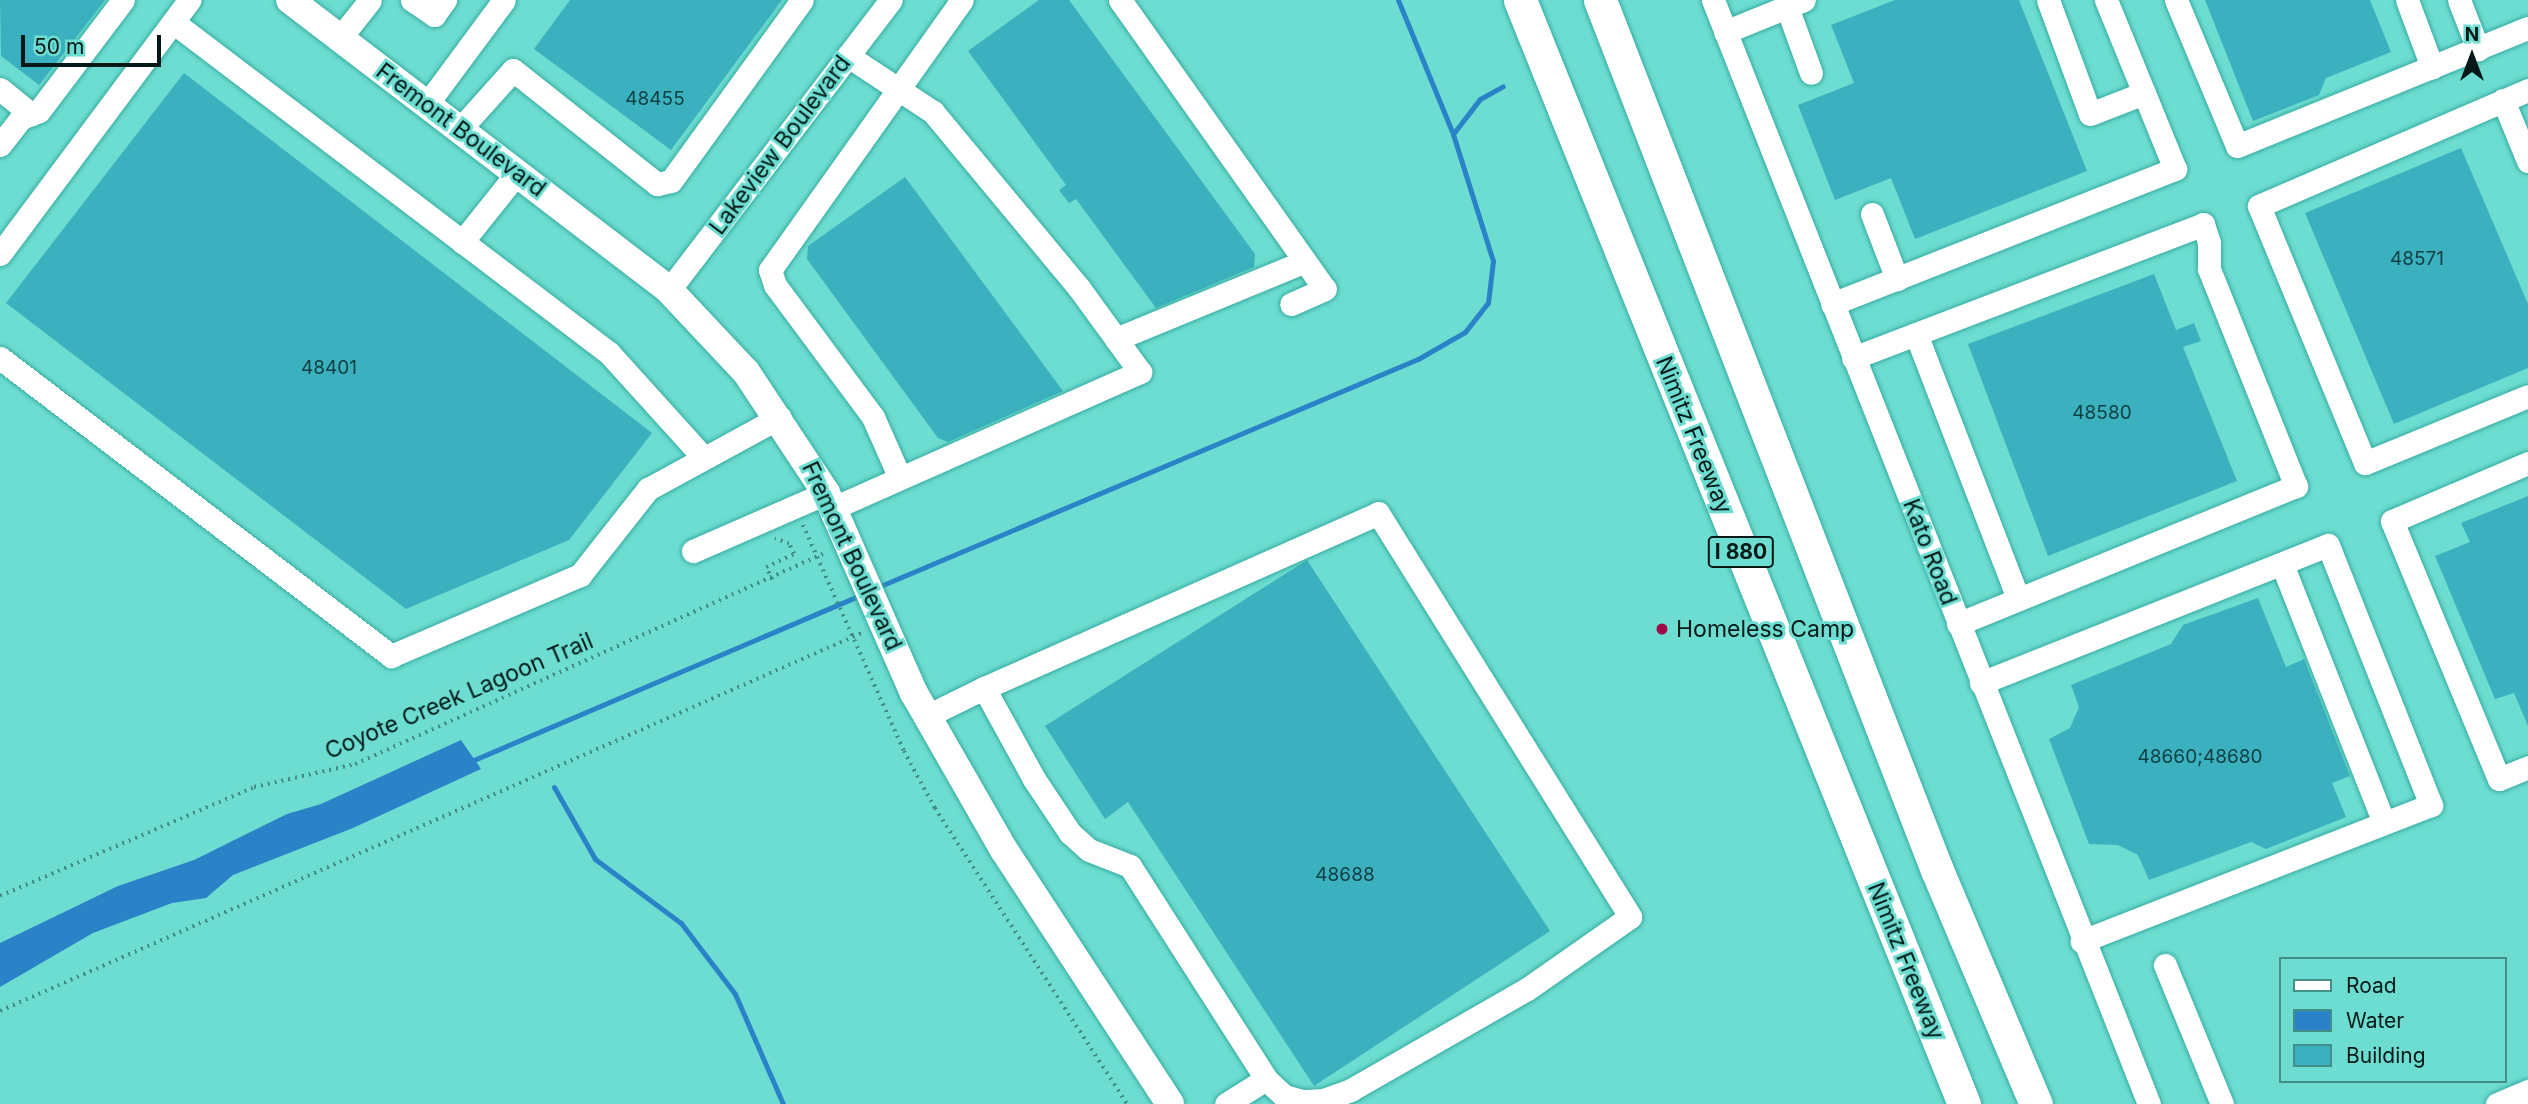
<!DOCTYPE html>
<style>
body{margin:0}
#map{position:relative;width:2528px;height:1104px;overflow:hidden;background:#6eddd1;font-family:Inter,sans-serif}
div>[style]{position:absolute}
[style*='--x']{left:calc(var(--x)*1px);top:calc(var(--y)*1px);width:calc(var(--w)*1px);rotate:calc(var(--a)*1deg)}
.water>*{inset:0;background:#2a83c7}
.stream>*{height:5px;margin:-2.5px;padding:0 2.5px;transform-origin:2.5px;border-radius:2.5px;background:#2a83c7}
.building>*{inset:0;background:#3bb0be}
.path>*{height:3.5px;margin-top:-1.75px;transform-origin:0;background:repeating-linear-gradient(90deg,#418c84 0 2px,transparent 0 7px)}
.roads{filter:drop-shadow(0 0 2px #36aba0) drop-shadow(0 0 2px #36aba0)}
.minor>*{height:23px;margin:-11.5px;padding:0 11.5px;transform-origin:11.5px;border-radius:11.5px;background:#fff}
.major>*{height:28px;margin:-14px;padding:0 14px;transform-origin:14px;border-radius:14px;background:#fff}
.highway>*{height:33px;margin:-16.5px;padding:0 16.5px;transform-origin:16.5px;border-radius:16.5px;background:#fff}
.dots>*{width:19px;height:19px;translate:-50% -50%;box-sizing:border-box;border:4px solid #6eddd1;border-radius:50%}
span{translate:-50% -50%;white-space:nowrap;text-align:center;line-height:1.15;-webkit-text-stroke:6px #6eddd1;paint-order:stroke}
.number-label{font-size:19px;color:#103f41}
.number-label span{-webkit-text-stroke-width:0}
.shield-label span{padding:2px 5px;background:#6eddd1;border:2px solid;border-radius:5px;-webkit-text-stroke-width:0}
.shield-label{font-size:21px;color:#021917;font-weight:700}
.street-label{font-size:23px;color:#021917}
.poi-label{font-size:23px;color:#021917}
.left{translate:0 -50%;text-align:left}
.legend{position:absolute;left:2279px;top:957px;width:228px;height:126px;box-sizing:border-box;background:#6eddd1;border:2px solid #438f87;margin:0;padding:9px 12px;list-style:none;font-size:21px;color:#021917}
.legend li{display:flex;align-items:center;gap:14px;height:35px}
.legend b{width:35px;border:2px solid #438f87}
.north{position:absolute;left:2437px;top:21px;width:70px;height:70px;-webkit-text-stroke:5px #6eddd1;paint-order:stroke;rotate:0deg;font-size:19px;font-weight:700;line-height:28px;text-align:center;color:#021917}
.north::after{content:'';display:block;margin:auto;width:24px;height:32px;background:#021917;clip-path:polygon(50% 0,100% 100%,50% 72%,0 100%)}
.scale{position:absolute;left:21px;top:35px;width:140px;height:32px;box-sizing:border-box;border:4px solid #021917;border-top:0;padding-left:9px;font-size:21px;line-height:24px;white-space:nowrap;color:#021917;-webkit-text-stroke:5px #6eddd1;paint-order:stroke}
</style>
<div id="map">
<div class="water">
<i style="clip-path:polygon(461px 740px,481px 769px,353px 828px,233px 875px,206px 898px,172px 903px,93px 933px,0 987px,0 943px,118px 886px,194px 860px,287px 814px,321px 804px)"></i>
</div>
<div class="stream">
<i style="--x:1453;--y:134;--w:44;--a:-52.4"></i>
<i style="--x:1480;--y:99;--w:26;--a:-29"></i>
<i style="--x:878;--y:587;--w:586;--a:-22.89"></i>
<i style="--x:1418;--y:359;--w:54;--a:-29.9"></i>
<i style="--x:1465;--y:332;--w:37;--a:-52"></i>
<i style="--x:1488;--y:303;--w:42;--a:-83.2"></i>
<i style="--x:1493;--y:261;--w:133;--a:-107.5"></i>
<i style="--x:1453;--y:134;--w:145;--a:-112.3"></i>
<i style="--x:469;--y:762;--w:428;--a:-23.1"></i>
<i style="--x:554;--y:787;--w:83;--a:60.3"></i>
<i style="--x:595;--y:859;--w:107;--a:36.7"></i>
<i style="--x:681;--y:923;--w:89;--a:52.7"></i>
<i style="--x:735;--y:994;--w:120;--a:66.4"></i>
</div>
<div class="building">
<i style="clip-path:polygon(0 0,105px 0,39px 85px,1px 56px)"></i>
<i style="clip-path:polygon(570px 0,782px 0,671px 150px,534px 49px)"></i>
<i style="clip-path:polygon(1039px 0,1069px 0,1255px 254px,1254px 267px,1156px 308px,1076px 199px,1069px 203px,1059px 190px,1066px 185px,968px 51px)"></i>
<i style="clip-path:polygon(1895px 0,2019px 0,2087px 171px,1915px 239px,1891px 178px,1835px 200px,1798px 105px,1854px 83px,1831px 25px)"></i>
<i style="clip-path:polygon(2205px 0,2370px 0,2391px 52px,2326px 78px,2319px 95px,2253px 121px)"></i>
<i style="clip-path:polygon(184px 73px,652px 433px,569px 540px,406px 609px,6px 303px)"></i>
<i style="clip-path:polygon(2461px 148px,2528px 304px,2528px 368px,2394px 424px,2305px 213px)"></i>
<i style="clip-path:polygon(905px 177px,1063px 391px,948px 442px,938px 438px,807px 259px,808px 246px)"></i>
<i style="clip-path:polygon(2154px 274px,2176px 330px,2194px 323px,2201px 341px,2183px 347px,2237px 481px,2048px 556px,1968px 344px)"></i>
<i style="clip-path:polygon(2528px 496px,2528px 726px,2514px 693px,2495px 699px,2435px 556px,2470px 542px,2461px 523px)"></i>
<i style="clip-path:polygon(1307px 560px,1550px 931px,1314px 1086px,1128px 802px,1105px 819px,1045px 726px)"></i>
<i style="clip-path:polygon(2258px 598px,2286px 667px,2304px 659px,2350px 776px,2332px 783px,2346px 817px,2266px 849px,2251px 842px,2149px 880px,2138px 855px,2118px 845px,2089px 844px,2049px 739px,2070px 728px,2079px 707px,2071px 685px,2171px 644px,2183px 625px)"></i>
</div>
<div class="path">
<i style="--x:803;--y:525;--w:248;--a:65.9"></i>
<i style="--x:904;--y:751;--w:65;--a:61.5"></i>
<i style="--x:935;--y:808;--w:353;--a:57"></i>
<i style="--x:772;--y:580;--w:14;--a:-115"></i>
<i style="--x:766;--y:567;--w:31;--a:-25"></i>
<i style="--x:794;--y:554;--w:11;--a:-117"></i>
<i style="--x:789;--y:544;--w:15;--a:-160"></i>
<i style="--x:0;--y:896;--w:276;--a:-23.2"></i>
<i style="--x:254;--y:787;--w:104;--a:-12.8"></i>
<i style="--x:355;--y:764;--w:517;--a:-24.19"></i>
<i style="--x:0;--y:1011;--w:943;--a:-23.69"></i>
</div>
<div class="roads">
<div class="minor">
<i style="--x:412;--y:0;--w:27;--a:34"></i>
<i style="--x:434;--y:15;--w:19;--a:-54"></i>
<i style="--x:1120;--y:0;--w:354;--a:54.7"></i>
<i style="--x:1325;--y:289;--w:37;--a:156"></i>
<i style="--x:1713;--y:0;--w:1187;--a:68.45"></i>
<i style="--x:2048;--y:0;--w:121;--a:69.8"></i>
<i style="--x:2090;--y:114;--w:58;--a:-21.3"></i>
<i style="--x:2176;--y:0;--w:158;--a:67.3"></i>
<i style="--x:2237;--y:146;--w:314;--a:-22.1"></i>
<i style="--x:2407;--y:0;--w:72;--a:69.5"></i>
<i style="--x:2459;--y:0;--w:53;--a:68.8"></i>
<i style="--x:1787;--y:7;--w:70;--a:70"></i>
<i style="--x:173;--y:22;--w:547;--a:37.2"></i>
<i style="--x:609;--y:353;--w:140;--a:47.9"></i>
<i style="--x:1725;--y:32;--w:85;--a:-22.1"></i>
<i style="--x:340;--y:38;--w:48;--a:-51.7"></i>
<i style="--x:0;--y:89;--w:40;--a:39"></i>
<i style="--x:2528;--y:90;--w:293;--a:156.7"></i>
<i style="--x:2259;--y:206;--w:278;--a:67.6"></i>
<i style="--x:2365;--y:463;--w:176;--a:-22.3"></i>
<i style="--x:2503;--y:100;--w:66;--a:67.7"></i>
<i style="--x:427;--y:104;--w:129;--a:-53.5"></i>
<i style="--x:460;--y:129;--w:79;--a:-48.1"></i>
<i style="--x:513;--y:70;--w:184;--a:38.4"></i>
<i style="--x:657;--y:184;--w:14;--a:-12"></i>
<i style="--x:671;--y:181;--w:223;--a:-54.1"></i>
<i style="--x:0;--y:145;--w:34;--a:-52"></i>
<i style="--x:21;--y:118;--w:19;--a:-21"></i>
<i style="--x:39;--y:111;--w:139;--a:-52.9"></i>
<i style="--x:1872;--y:214;--w:70;--a:69"></i>
<i style="--x:462;--y:242;--w:88;--a:-51.4"></i>
<i style="--x:0;--y:254;--w:317;--a:-53.3"></i>
<i style="--x:669;--y:290;--w:365;--a:-52.6"></i>
<i style="--x:1832;--y:304;--w:369;--a:-21.5"></i>
<i style="--x:2175;--y:169;--w:183;--a:-112.2"></i>
<i style="--x:1916;--y:334;--w:284;--a:68.9"></i>
<i style="--x:1116;--y:339;--w:204;--a:-22.4"></i>
<i style="--x:0;--y:358;--w:492;--a:37.3"></i>
<i style="--x:391;--y:656;--w:206;--a:-23.2"></i>
<i style="--x:580;--y:575;--w:110;--a:-51.7"></i>
<i style="--x:648;--y:489;--w:150;--a:-28.6"></i>
<i style="--x:1853;--y:358;--w:375;--a:-20.9"></i>
<i style="--x:2203;--y:224;--w:20;--a:72"></i>
<i style="--x:2209;--y:243;--w:26;--a:90"></i>
<i style="--x:2209;--y:269;--w:234;--a:68.2"></i>
<i style="--x:2296;--y:486;--w:365;--a:157.8"></i>
<i style="--x:2528;--y:463;--w:148;--a:156.9"></i>
<i style="--x:2392;--y:521;--w:279;--a:67.5"></i>
<i style="--x:2499;--y:779;--w:31;--a:-22"></i>
<i style="--x:900;--y:478;--w:67;--a:-113.9"></i>
<i style="--x:873;--y:417;--w:164;--a:-126.6"></i>
<i style="--x:775;--y:285;--w:16;--a:-108"></i>
<i style="--x:770;--y:270;--w:331;--a:-54.6"></i>
<i style="--x:833;--y:508;--w:336;--a:-23.9"></i>
<i style="--x:1140;--y:372;--w:104;--a:-126"></i>
<i style="--x:1079;--y:288;--w:229;--a:-129.7"></i>
<i style="--x:933;--y:112;--w:102;--a:-146.6"></i>
<i style="--x:693;--y:551;--w:145;--a:-23.6"></i>
<i style="--x:2282;--y:564;--w:278;--a:68.5"></i>
<i style="--x:1981;--y:683;--w:373;--a:-21.7"></i>
<i style="--x:2328;--y:545;--w:280;--a:68.4"></i>
<i style="--x:2431;--y:805;--w:375;--a:158.7"></i>
<i style="--x:984;--y:688;--w:431;--a:-23.9"></i>
<i style="--x:1378;--y:513;--w:476;--a:58"></i>
<i style="--x:1630;--y:917;--w:126;--a:145"></i>
<i style="--x:1527;--y:989;--w:203;--a:150.2"></i>
<i style="--x:1351;--y:1090;--w:29;--a:160"></i>
<i style="--x:1324;--y:1100;--w:22;--a:177"></i>
<i style="--x:1302;--y:1101;--w:19;--a:-164"></i>
<i style="--x:1284;--y:1096;--w:25;--a:-137"></i>
<i style="--x:927;--y:716;--w:64;--a:-26.2"></i>
<i style="--x:984;--y:688;--w:104;--a:61.2"></i>
<i style="--x:1034;--y:779;--w:65;--a:56.3"></i>
<i style="--x:1070;--y:833;--w:25;--a:42"></i>
<i style="--x:1089;--y:850;--w:44;--a:21.3"></i>
<i style="--x:1130;--y:866;--w:253;--a:57.4"></i>
<i style="--x:1266;--y:1079;--w:47;--a:148"></i>
<i style="--x:2165;--y:965;--w:150;--a:67.7"></i>
<i style="--x:2497;--y:1104;--w:34;--a:-23"></i>
</div>
<div class="major">
<i style="--x:290;--y:0;--w:477;--a:37.4"></i>
<i style="--x:669;--y:290;--w:112;--a:46.8"></i>
<i style="--x:746;--y:372;--w:145;--a:56.5"></i>
<i style="--x:826;--y:493;--w:219;--a:66.3"></i>
<i style="--x:914;--y:693;--w:181;--a:60.2"></i>
<i style="--x:1004;--y:850;--w:303;--a:56.8"></i>
</div>
<div class="highway">
<i style="--x:1520;--y:0;--w:1190;--a:68.09"></i>
<i style="--x:1600;--y:0;--w:933;--a:68.83"></i>
<i style="--x:1937;--y:870;--w:254;--a:67.1"></i>
</div>
</div>
<div class="dots">
<i style="left:1662px;top:629px;background:#a10748"></i>
</div>
<div class="number-label">
<span style="left:655px;top:99px">48455</span>
<span style="left:2417px;top:259px">48571</span>
<span style="left:329px;top:368px">48401</span>
<span style="left:2102px;top:413px">48580</span>
<span style="left:2200px;top:757px">48660;48680</span>
<span style="left:1345px;top:875px">48688</span>
</div>
<div class="shield-label">
<span style="left:1741px;top:552px">I 880</span>
</div>
<div class="street-label">
<span style="left:461px;top:130px;rotate:37deg">Fremont Boulevard</span>
<span style="left:780px;top:145px;rotate:-53deg">Lakeview Boulevard</span>
<span style="left:1694px;top:435px;rotate:68deg">Nimitz Freeway</span>
<span style="left:1930px;top:552px;rotate:69deg">Kato Road</span>
<span style="left:852px;top:556px;rotate:65deg">Fremont Boulevard</span>
<span style="left:459px;top:696px;rotate:-23deg">Coyote Creek Lagoon Trail</span>
<span style="left:1906px;top:961px;rotate:68deg">Nimitz Freeway</span>
</div>
<div class="poi-label">
<span class="left" style="left:1676px;top:629px">Homeless Camp</span>
</div>
<ul class="legend">
<li><b style="height:9px;background:#fff"></b>Road</li>
<li><b style="height:19px;background:#2a83c7"></b>Water</li>
<li><b style="height:19px;background:#3bb0be"></b>Building</li>
</ul>
<div class="north">N</div>
<div class="scale">50 m</div>
</div>
